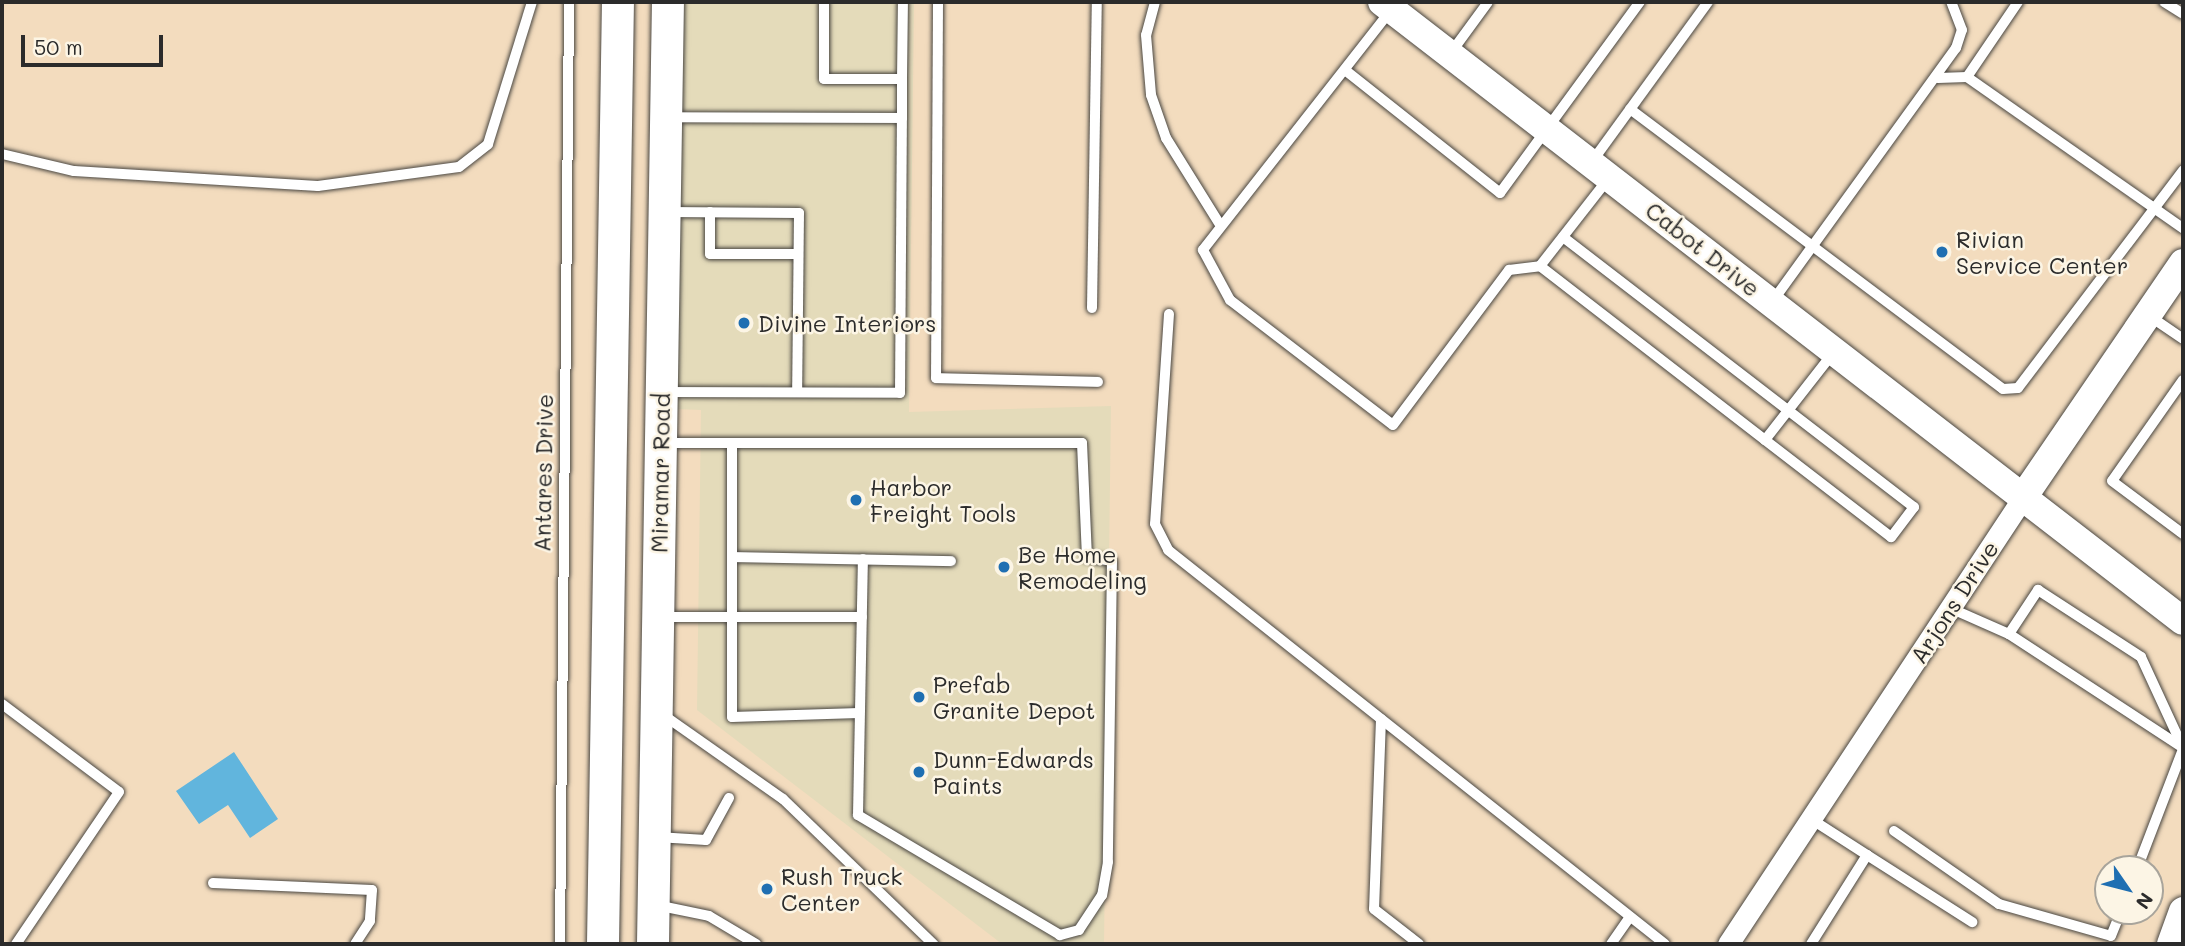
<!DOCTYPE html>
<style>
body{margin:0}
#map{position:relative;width:2185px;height:946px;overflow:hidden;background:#f3dcbe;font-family:Mali,sans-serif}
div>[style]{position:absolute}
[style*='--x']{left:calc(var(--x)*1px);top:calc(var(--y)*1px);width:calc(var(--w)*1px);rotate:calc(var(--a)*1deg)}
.built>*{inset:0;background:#e4dbba}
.water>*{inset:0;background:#61b5dd}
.roads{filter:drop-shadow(0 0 2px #494641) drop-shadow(0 0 2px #494641)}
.lane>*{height:10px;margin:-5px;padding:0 5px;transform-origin:5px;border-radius:5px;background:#fff}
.street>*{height:21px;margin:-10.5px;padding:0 10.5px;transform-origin:10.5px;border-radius:10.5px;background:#fff}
.secondary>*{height:28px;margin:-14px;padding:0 14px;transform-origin:14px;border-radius:14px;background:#fff}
.primary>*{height:32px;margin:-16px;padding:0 16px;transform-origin:16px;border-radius:16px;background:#fff}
.dots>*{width:19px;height:19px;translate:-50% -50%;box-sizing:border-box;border:4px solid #fcf5e5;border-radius:50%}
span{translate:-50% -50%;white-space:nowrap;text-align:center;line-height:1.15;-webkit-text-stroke:5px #fcf5e5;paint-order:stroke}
.poi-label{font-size:23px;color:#2b2b2b}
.left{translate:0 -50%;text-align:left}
.street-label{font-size:23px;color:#2b2b2b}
.frame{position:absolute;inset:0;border:4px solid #2b2b2b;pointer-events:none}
.north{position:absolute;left:2094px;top:855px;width:70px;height:70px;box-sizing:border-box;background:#fcf5e5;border:2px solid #a8a49b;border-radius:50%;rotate:125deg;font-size:19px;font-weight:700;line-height:28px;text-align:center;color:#2b2b2b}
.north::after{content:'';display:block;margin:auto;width:24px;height:32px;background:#1f6fb2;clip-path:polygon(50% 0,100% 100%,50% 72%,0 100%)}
.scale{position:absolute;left:21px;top:35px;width:142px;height:32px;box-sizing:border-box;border:4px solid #2b2b2b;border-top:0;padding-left:9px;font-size:21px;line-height:24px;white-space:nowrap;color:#2b2b2b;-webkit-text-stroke:5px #fcf5e5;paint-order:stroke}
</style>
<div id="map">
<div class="built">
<i style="clip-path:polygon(680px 2px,914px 2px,909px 412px,1111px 406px,1104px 944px,1002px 944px,697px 710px,701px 410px,676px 409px)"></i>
</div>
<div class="water">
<i style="clip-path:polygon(234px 752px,278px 819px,250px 838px,228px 805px,199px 824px,176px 791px)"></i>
</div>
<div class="roads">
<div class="lane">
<i style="--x:824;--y:2;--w:77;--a:90"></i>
<i style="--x:824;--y:79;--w:78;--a:0"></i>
<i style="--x:902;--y:79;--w:77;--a:-89.3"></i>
<i style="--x:938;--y:2;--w:376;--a:90.3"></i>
<i style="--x:936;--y:378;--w:162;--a:1.4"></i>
<i style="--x:1155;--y:2;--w:34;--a:105"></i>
<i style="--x:1146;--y:35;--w:60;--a:85.2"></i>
<i style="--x:1151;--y:95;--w:46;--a:70.8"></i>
<i style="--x:1166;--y:138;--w:100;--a:58.1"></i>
<i style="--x:2164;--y:2;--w:22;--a:32"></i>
<i style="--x:1391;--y:10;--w:305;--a:128.1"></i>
<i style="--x:1203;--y:250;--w:57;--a:61.6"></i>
<i style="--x:1230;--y:300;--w:205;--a:37.5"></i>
<i style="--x:1393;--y:425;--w:194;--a:-53.2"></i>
<i style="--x:1509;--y:270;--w:31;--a:-7"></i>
<i style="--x:1450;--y:54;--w:64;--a:-53.8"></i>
<i style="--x:1345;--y:70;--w:198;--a:38.4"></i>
<i style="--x:1500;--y:193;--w:237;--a:-53.8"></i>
<i style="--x:1967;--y:77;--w:91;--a:-55.8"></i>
<i style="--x:1938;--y:78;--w:29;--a:-2"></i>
<i style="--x:1967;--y:77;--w:264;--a:35"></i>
<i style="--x:1630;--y:109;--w:466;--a:36.9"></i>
<i style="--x:2003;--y:389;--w:15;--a:-4"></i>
<i style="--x:2018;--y:388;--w:273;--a:-52.8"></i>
<i style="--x:902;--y:118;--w:39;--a:-90"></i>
<i style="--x:2;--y:154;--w:74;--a:13.3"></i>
<i style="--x:74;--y:171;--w:244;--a:3.5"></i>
<i style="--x:318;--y:186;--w:142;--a:-7.7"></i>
<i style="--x:459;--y:167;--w:37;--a:-38"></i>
<i style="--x:488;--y:144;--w:149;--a:-72.8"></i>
<i style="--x:1591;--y:163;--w:199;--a:-54"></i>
<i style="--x:1608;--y:179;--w:110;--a:128"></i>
<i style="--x:1540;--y:266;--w:284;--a:37.7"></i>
<i style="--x:1765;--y:440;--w:110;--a:-52"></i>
<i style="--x:667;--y:212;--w:132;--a:0.4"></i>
<i style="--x:799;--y:213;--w:179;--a:90.6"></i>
<i style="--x:710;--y:212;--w:42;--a:90"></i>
<i style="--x:710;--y:254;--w:88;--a:0"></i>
<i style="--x:1563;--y:237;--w:443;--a:37.6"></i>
<i style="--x:1914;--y:507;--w:38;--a:127"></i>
<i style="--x:1891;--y:537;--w:159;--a:-142.4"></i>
<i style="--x:1772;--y:302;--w:314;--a:-54.1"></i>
<i style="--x:1956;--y:48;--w:19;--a:-72"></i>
<i style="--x:1962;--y:30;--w:30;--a:-111"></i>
<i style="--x:1092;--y:308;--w:306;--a:-89.1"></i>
<i style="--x:1169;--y:314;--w:210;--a:93.8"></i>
<i style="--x:1155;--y:524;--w:29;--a:63"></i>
<i style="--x:1168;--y:550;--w:634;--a:38.41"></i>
<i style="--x:2148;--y:315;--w:42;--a:34.4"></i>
<i style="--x:2183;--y:380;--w:123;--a:125.1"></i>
<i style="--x:2112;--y:481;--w:89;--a:36.7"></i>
<i style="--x:664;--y:392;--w:236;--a:0.2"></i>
<i style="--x:900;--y:393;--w:275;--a:-89.6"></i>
<i style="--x:902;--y:118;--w:233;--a:-179.8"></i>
<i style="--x:664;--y:443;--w:418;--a:0"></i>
<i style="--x:1082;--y:443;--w:114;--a:87.5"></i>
<i style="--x:1087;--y:557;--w:25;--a:9"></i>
<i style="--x:1112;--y:561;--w:301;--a:90.8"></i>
<i style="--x:1108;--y:862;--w:34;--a:100"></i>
<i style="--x:1102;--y:895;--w:42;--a:123.3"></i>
<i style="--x:1079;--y:930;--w:20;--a:165"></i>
<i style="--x:1060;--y:935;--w:235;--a:-149.3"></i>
<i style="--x:858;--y:815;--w:256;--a:-88.9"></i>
<i style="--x:732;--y:443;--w:274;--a:90"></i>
<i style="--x:732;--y:717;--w:127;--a:-1.8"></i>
<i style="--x:735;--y:557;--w:216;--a:1.1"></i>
<i style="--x:1950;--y:608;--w:64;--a:23.8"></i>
<i style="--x:2009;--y:634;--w:208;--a:33.2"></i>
<i style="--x:661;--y:617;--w:201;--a:0"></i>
<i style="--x:2009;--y:634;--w:53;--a:-56.6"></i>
<i style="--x:2038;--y:590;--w:123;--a:33"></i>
<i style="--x:2141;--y:657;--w:100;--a:65.2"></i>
<i style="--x:2;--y:704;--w:146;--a:36.9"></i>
<i style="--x:119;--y:792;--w:184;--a:124.1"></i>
<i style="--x:662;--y:714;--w:148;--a:35.1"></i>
<i style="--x:783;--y:799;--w:209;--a:44"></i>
<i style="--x:1381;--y:719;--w:190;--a:92.1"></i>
<i style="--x:1374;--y:909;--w:57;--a:37.9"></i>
<i style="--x:1811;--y:819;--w:67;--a:32.7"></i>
<i style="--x:1867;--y:855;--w:105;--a:122.2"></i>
<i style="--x:1894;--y:831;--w:128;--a:34.8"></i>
<i style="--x:1999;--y:904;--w:116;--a:15.9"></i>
<i style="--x:2111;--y:936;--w:27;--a:-68"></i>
<i style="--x:657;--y:837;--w:49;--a:3.5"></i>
<i style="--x:706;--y:840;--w:48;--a:-61.3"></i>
<i style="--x:1867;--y:855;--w:125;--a:32.5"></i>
<i style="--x:2137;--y:869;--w:129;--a:-69"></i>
<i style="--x:213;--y:883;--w:159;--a:2.5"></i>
<i style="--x:372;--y:890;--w:31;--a:94"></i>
<i style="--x:370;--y:921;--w:27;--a:123"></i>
<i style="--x:656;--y:905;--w:54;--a:11.7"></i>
<i style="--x:709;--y:916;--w:55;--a:30.8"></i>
<i style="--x:560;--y:944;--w:942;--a:-89.45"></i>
<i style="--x:1611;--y:944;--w:33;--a:-55"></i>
</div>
<div class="street">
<i style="--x:1728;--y:944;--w:537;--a:-56.55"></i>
</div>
<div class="secondary">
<i style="--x:1382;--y:2;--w:1012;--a:37.7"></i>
<i style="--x:2024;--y:496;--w:282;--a:-55.7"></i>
<i style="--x:2171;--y:944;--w:35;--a:-70"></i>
</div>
<div class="primary">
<i style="--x:603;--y:944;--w:942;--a:-89.09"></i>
<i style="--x:653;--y:944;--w:942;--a:-89.09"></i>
</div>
</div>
<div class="dots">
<i style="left:1942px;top:252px;background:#1f6fb2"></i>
<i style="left:744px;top:323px;background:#1f6fb2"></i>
<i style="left:856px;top:500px;background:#1f6fb2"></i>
<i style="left:1004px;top:567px;background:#1f6fb2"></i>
<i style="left:919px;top:697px;background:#1f6fb2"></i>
<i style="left:919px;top:772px;background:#1f6fb2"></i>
<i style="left:767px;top:889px;background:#1f6fb2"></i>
</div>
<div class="poi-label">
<span class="left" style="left:1956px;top:252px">Rivian<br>Service Center</span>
<span class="left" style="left:758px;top:323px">Divine Interiors</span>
<span class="left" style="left:870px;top:500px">Harbor<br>Freight Tools</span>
<span class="left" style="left:1018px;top:567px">Be Home<br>Remodeling</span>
<span class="left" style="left:933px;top:697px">Prefab<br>Granite Depot</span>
<span class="left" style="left:933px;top:772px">Dunn-Edwards<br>Paints</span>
<span class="left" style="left:781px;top:889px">Rush Truck<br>Center</span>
</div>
<div class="street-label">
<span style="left:1703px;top:249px;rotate:38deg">Cabot Drive</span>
<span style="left:543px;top:473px;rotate:-89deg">Antares Drive</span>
<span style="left:660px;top:473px;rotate:-89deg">Miramar Road</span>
<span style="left:1954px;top:602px;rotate:-57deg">Arjons Drive</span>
</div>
<div class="frame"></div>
<div class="north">N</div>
<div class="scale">50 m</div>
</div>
